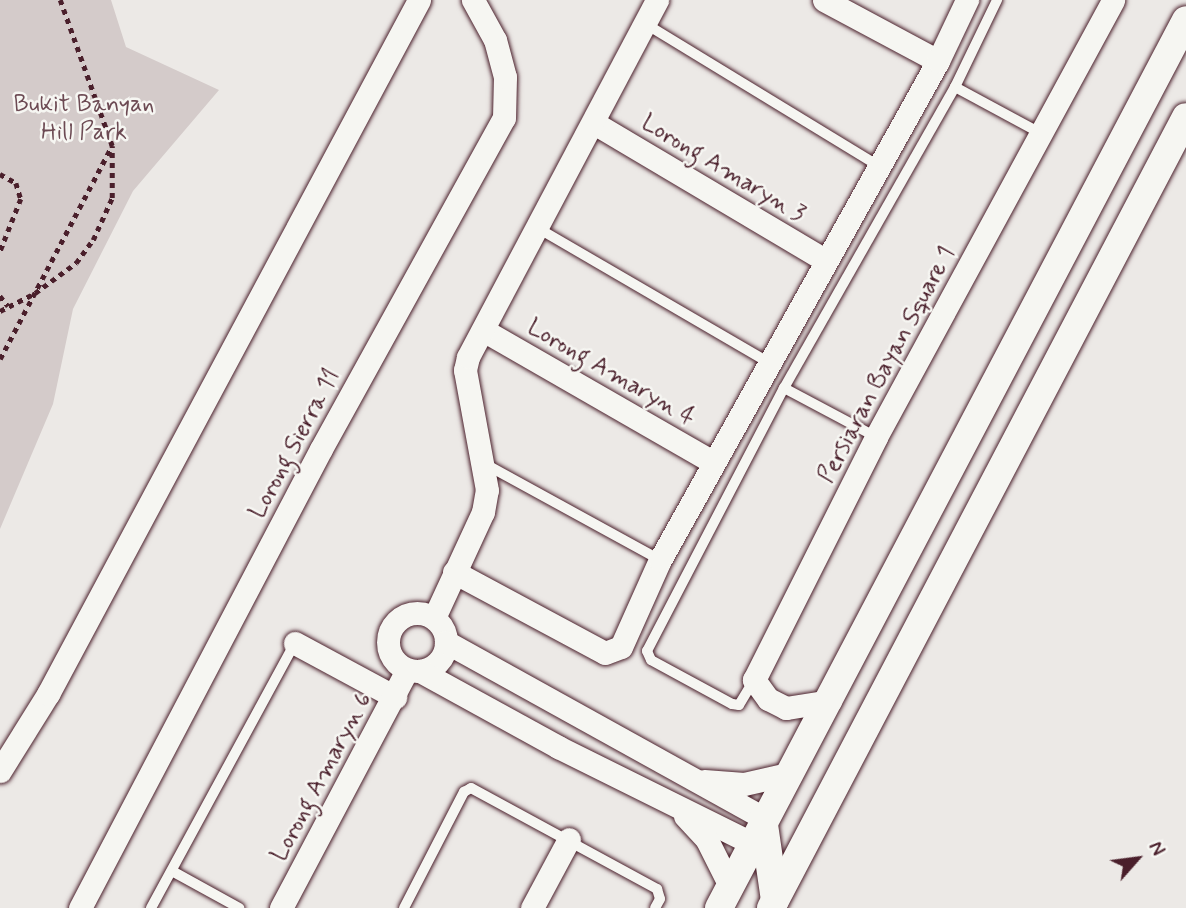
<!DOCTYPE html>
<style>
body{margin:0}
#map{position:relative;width:1186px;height:908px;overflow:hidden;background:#ece9e6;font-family:Mynerve,sans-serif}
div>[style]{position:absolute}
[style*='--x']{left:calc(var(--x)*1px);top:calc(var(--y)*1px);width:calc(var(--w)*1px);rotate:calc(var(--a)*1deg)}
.green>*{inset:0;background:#d4cbca}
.path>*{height:4.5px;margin-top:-2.25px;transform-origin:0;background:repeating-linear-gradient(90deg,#4a1f2b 0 5px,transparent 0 10px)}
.roads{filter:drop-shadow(0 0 2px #4a1f2b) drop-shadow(0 0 2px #4a1f2b)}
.service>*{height:10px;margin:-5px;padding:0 5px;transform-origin:5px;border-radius:5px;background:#f6f6f2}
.minor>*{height:23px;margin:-11.5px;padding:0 11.5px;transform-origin:11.5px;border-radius:11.5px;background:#f6f6f2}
.minor>.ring{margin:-11.5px;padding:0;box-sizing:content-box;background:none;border:23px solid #f6f6f2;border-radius:50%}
.tertiary>*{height:28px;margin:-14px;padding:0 14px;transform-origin:14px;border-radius:14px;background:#f6f6f2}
span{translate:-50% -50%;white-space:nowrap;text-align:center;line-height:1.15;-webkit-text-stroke:5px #f6f6f2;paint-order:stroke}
.park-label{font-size:24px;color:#6c4a53}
.street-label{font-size:24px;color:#4a1f2b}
.north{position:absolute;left:1102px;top:824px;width:70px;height:70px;-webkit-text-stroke:5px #f6f6f2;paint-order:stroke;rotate:62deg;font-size:19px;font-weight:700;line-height:28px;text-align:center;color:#4a1f2b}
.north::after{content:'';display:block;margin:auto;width:24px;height:32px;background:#4a1f2b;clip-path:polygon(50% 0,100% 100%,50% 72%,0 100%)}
</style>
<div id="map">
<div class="green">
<i style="clip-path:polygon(0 0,111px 0,126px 47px,219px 90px,133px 191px,73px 309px,53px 404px,0 529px)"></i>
</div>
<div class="path">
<i style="--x:0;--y:174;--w:18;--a:29"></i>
<i style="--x:16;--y:183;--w:17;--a:73"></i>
<i style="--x:21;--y:199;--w:57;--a:111.6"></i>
<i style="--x:0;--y:296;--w:13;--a:51"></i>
<i style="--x:0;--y:311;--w:39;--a:-27"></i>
<i style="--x:35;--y:293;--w:51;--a:-36.2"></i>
<i style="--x:76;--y:263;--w:29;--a:-54"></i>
<i style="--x:93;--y:240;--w:46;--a:-65.7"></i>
<i style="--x:112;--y:198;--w:52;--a:-90"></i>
<i style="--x:112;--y:146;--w:155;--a:-109.6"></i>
<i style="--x:0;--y:359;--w:241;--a:-62.3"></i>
</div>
<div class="roads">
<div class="service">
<i style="--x:646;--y:24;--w:271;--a:31.4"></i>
<i style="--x:955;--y:87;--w:99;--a:28.4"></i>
<i style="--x:536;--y:227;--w:268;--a:30.2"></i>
<i style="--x:784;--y:388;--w:104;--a:28"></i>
<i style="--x:485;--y:464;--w:200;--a:28.7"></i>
<i style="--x:754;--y:680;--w:29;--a:121"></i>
<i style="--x:739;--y:705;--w:7;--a:-172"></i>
<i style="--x:732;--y:704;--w:92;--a:-151.5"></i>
<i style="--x:651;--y:660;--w:10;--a:-114"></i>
<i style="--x:647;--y:651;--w:297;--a:-62.5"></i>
<i style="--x:784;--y:388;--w:346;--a:-60.4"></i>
<i style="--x:955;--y:87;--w:97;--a:-64.2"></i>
<i style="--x:172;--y:871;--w:77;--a:28.9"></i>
<i style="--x:151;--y:908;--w:302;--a:-61.5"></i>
<i style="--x:404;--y:908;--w:131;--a:-62.7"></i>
<i style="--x:464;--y:792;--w:8;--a:-30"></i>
<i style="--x:471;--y:788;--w:212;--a:28.5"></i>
<i style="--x:657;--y:889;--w:10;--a:73"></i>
<i style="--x:660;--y:899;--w:10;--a:119"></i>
</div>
<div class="minor">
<i style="--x:824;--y:0;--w:129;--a:28.2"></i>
<i style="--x:594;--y:123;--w:269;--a:30.7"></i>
<i style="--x:483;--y:330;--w:265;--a:29.9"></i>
<i style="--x:454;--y:572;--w:171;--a:28.2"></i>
<i style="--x:605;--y:653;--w:17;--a:-21"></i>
<i style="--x:621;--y:647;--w:95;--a:-65.9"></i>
<i style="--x:660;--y:560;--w:571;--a:-60.88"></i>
<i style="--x:938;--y:61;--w:68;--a:-64.6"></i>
<i class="ring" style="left:388px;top:613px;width:35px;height:35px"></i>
<i style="--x:434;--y:618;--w:117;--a:-65.2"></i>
<i style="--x:483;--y:512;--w:22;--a:-80"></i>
<i style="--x:487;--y:490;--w:122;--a:-100.4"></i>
<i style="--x:465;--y:370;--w:13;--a:-77"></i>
<i style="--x:468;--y:357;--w:404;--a:-62.1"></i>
<i style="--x:446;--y:642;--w:363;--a:29"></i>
<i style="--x:295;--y:643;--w:114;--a:28.4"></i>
<i style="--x:420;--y:671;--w:158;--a:28.8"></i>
<i style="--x:558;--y:747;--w:216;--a:26.4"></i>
<i style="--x:830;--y:701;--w:45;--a:171"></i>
<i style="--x:786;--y:708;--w:20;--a:-153"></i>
<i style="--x:768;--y:699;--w:24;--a:-126"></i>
<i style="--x:754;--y:680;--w:272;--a:-63.3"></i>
<i style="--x:876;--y:437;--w:497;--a:-61.5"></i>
<i style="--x:0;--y:771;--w:91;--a:-58.1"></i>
<i style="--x:48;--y:694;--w:787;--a:-61.87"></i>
<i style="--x:704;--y:781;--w:40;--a:4.3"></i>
<i style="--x:744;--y:784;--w:45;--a:-12.8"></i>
<i style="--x:685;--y:816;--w:33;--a:47"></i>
<i style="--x:707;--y:840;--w:51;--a:63.4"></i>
<i style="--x:80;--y:908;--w:518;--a:-62.3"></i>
<i style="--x:321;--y:449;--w:378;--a:-61.1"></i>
<i style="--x:504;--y:118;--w:41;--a:-88.6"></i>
<i style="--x:505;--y:77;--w:38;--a:-105"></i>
<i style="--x:495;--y:40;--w:46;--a:-118.8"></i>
<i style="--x:281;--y:908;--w:269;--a:-62.1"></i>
<i style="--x:532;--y:908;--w:78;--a:-61.8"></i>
</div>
<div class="tertiary">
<i style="--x:763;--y:818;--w:83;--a:81.7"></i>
<i style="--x:719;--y:908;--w:1003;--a:-62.26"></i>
<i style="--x:771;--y:908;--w:893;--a:-62.32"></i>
</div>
</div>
<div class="park-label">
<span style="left:84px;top:119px">Bukit Banyan<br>Hill Park</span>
</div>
<div class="street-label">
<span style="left:723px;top:169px;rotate:31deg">Lorong Amaryn 3</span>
<span style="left:887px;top:365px;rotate:-62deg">Persiaran Bayan Square 1</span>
<span style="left:611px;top:373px;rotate:30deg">Lorong Amaryn 4</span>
<span style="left:295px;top:444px;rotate:-62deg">Lorong Sierra 11</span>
<span style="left:322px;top:777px;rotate:-62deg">Lorong Amaryn 6</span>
</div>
<div class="north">N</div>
</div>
